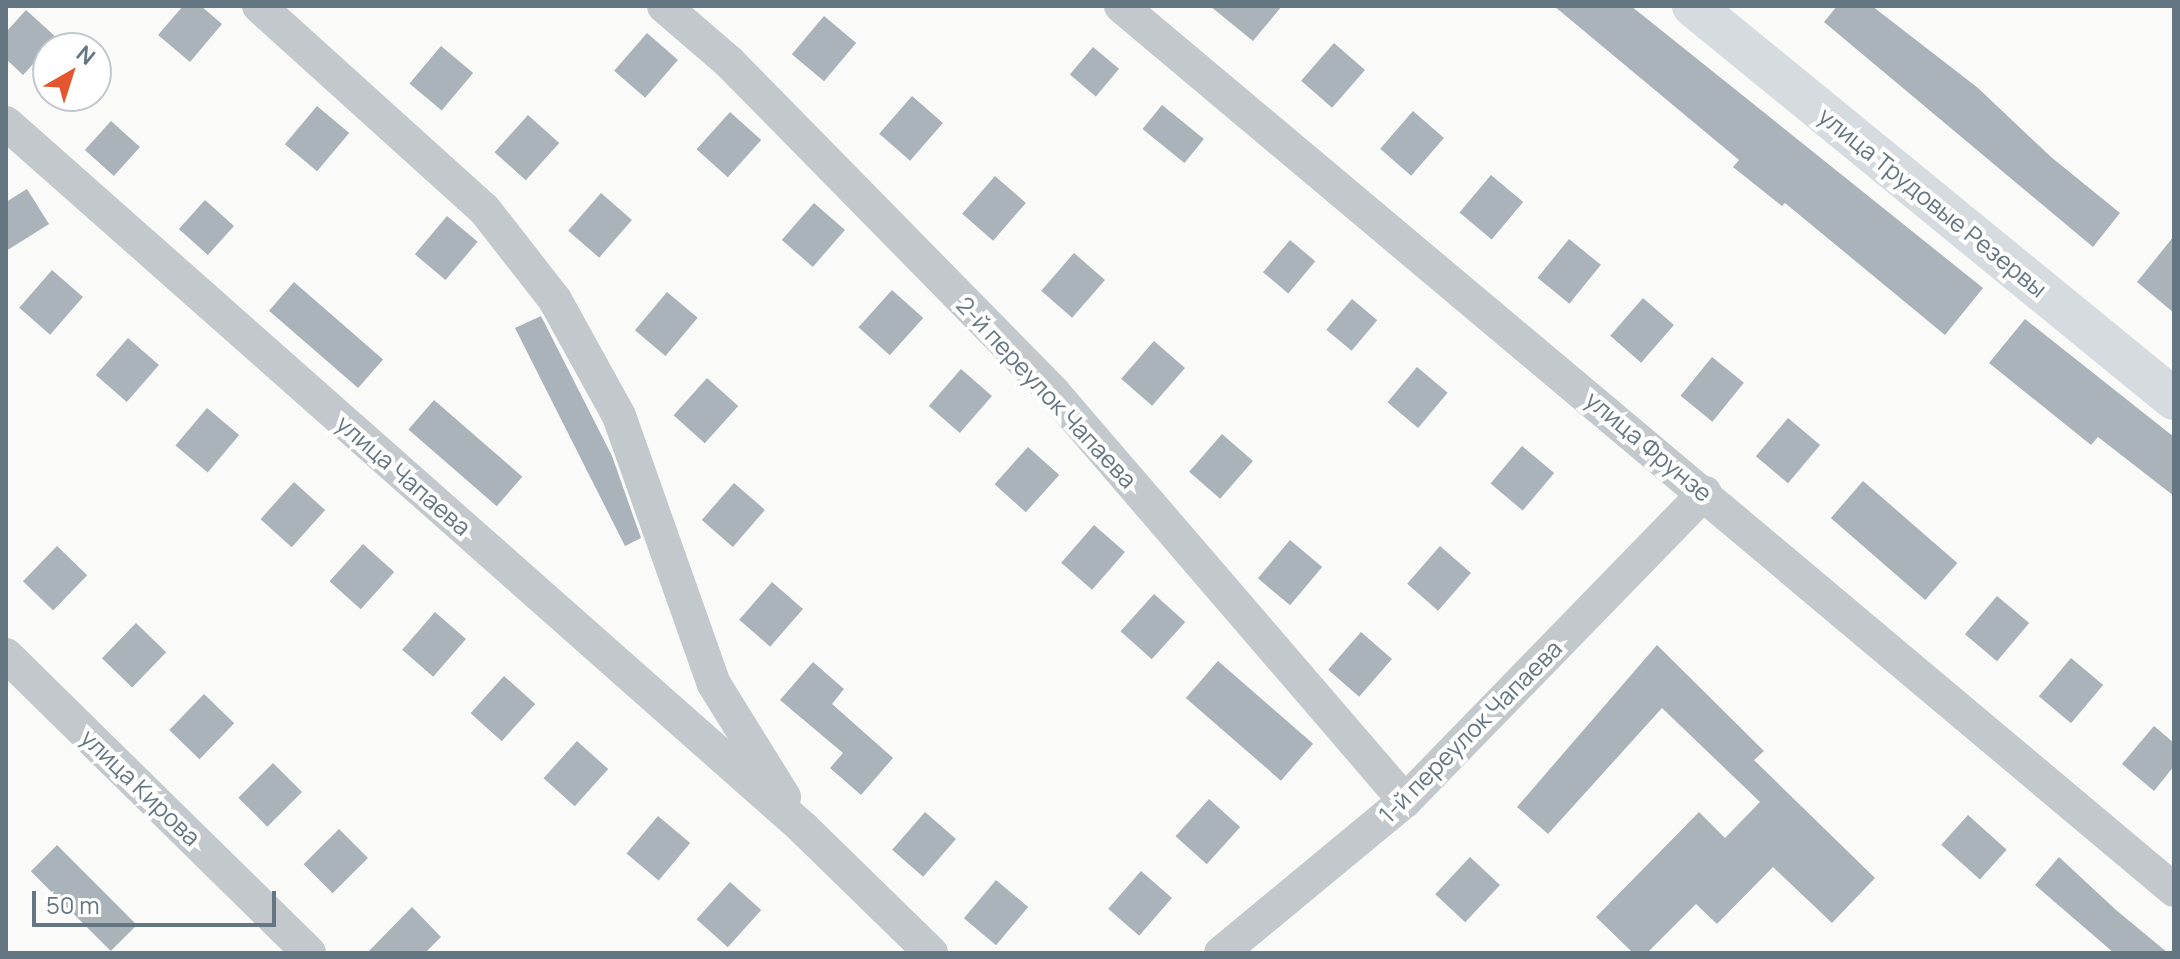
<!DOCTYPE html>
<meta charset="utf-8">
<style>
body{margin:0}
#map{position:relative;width:2180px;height:959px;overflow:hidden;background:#fafaf8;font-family:Manrope,sans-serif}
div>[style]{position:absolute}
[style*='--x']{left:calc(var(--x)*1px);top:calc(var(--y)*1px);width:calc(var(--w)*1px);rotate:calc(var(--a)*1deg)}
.building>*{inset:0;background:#aab3b9;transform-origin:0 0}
.minor>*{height:34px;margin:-17px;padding:0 17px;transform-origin:17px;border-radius:17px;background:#c3c8cc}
.major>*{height:42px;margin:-21px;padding:0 21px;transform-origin:21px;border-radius:21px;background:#d6dbdf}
span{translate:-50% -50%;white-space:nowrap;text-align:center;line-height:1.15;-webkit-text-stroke:8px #fff;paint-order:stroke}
.street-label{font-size:24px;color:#657683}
.frame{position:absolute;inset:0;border:8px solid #657683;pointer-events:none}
.north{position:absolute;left:32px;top:32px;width:80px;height:80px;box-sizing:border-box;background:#fff;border:2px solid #c1c8cd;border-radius:50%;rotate:39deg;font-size:22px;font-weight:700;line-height:32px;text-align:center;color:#657683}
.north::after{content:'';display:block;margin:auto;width:28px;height:36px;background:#e4572e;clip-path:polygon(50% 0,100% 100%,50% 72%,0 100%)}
.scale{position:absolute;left:32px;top:891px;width:244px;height:36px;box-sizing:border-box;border:4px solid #657683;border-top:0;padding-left:10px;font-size:24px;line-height:28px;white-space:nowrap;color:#657683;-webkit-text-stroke:6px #fff;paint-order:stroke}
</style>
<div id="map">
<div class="building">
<i style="clip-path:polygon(183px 6px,201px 6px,222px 24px,190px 62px,158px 35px)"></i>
<i style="clip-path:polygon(1210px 6px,1282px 6px,1253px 41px)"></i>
<i style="clip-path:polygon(1554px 6px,1631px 6px,1983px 288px,1945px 335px,1785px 203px,1782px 206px,1733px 167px,1739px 160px)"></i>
<i style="clip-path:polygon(1837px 6px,1872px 6px,1978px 88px,2051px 157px,2120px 213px,2093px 247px,1824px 22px)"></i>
<i style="clip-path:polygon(26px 10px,57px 38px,23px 75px,6px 59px,6px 32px)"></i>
<i style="left:824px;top:16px;width:42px;height:50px;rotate:40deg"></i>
<i style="left:647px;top:33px;width:41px;height:50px;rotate:41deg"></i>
<i style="left:1334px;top:43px;width:41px;height:50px;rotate:41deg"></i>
<i style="left:441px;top:46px;width:42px;height:49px;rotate:40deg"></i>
<i style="left:1093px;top:47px;width:34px;height:36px;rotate:40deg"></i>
<i style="left:912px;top:96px;width:41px;height:50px;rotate:41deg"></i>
<i style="left:1162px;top:105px;width:54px;height:31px;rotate:39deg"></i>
<i style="left:317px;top:106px;width:42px;height:50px;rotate:40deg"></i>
<i style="left:1413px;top:111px;width:41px;height:50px;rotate:41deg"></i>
<i style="left:730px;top:112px;width:42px;height:50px;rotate:42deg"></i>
<i style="left:528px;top:115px;width:42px;height:50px;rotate:42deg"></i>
<i style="left:111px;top:121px;width:39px;height:39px;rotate:42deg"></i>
<i style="left:1491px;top:175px;width:42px;height:49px;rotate:40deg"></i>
<i style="left:995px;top:176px;width:41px;height:50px;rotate:41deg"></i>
<i style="clip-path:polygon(27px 189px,49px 224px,6px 251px,6px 202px)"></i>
<i style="left:601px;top:193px;width:41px;height:50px;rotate:41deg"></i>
<i style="left:205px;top:200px;width:39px;height:39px;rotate:42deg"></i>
<i style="left:814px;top:203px;width:41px;height:49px;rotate:41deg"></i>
<i style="left:447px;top:216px;width:40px;height:50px;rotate:40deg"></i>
<i style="clip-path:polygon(2174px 236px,2174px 313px,2137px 282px)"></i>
<i style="left:1569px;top:239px;width:41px;height:50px;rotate:39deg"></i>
<i style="left:1290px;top:240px;width:33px;height:42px;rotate:40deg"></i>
<i style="left:1074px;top:253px;width:41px;height:50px;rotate:41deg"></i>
<i style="left:52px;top:270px;width:41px;height:50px;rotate:41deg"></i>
<i style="left:294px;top:282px;width:118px;height:38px;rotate:41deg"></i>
<i style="left:892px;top:290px;width:42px;height:50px;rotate:42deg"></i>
<i style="left:667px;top:292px;width:40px;height:50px;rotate:40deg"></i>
<i style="left:1643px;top:298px;width:41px;height:50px;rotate:41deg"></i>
<i style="left:1352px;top:299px;width:33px;height:40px;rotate:40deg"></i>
<i style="clip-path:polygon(541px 316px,612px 456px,641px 538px,625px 546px,515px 328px)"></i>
<i style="clip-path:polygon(2025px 319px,2174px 437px,2174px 496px,2098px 437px,2091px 445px,1989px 363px)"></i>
<i style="left:128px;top:338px;width:41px;height:49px;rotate:41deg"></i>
<i style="left:1154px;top:341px;width:41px;height:50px;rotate:41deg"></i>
<i style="left:1712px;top:357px;width:41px;height:50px;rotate:39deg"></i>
<i style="left:1417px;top:367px;width:40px;height:46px;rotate:40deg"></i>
<i style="left:961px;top:369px;width:41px;height:49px;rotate:41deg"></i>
<i style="left:707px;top:378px;width:42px;height:50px;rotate:42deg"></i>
<i style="left:434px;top:400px;width:117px;height:39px;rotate:41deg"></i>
<i style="left:207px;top:408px;width:42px;height:49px;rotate:40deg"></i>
<i style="left:1788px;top:418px;width:42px;height:50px;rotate:40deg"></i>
<i style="left:1222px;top:434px;width:41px;height:50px;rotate:41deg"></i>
<i style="left:1522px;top:446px;width:42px;height:49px;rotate:40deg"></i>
<i style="left:1028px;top:447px;width:42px;height:50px;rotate:42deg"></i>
<i style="left:1863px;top:481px;width:125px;height:49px;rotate:41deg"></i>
<i style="left:294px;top:482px;width:42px;height:50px;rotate:42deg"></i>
<i style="left:734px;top:483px;width:41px;height:49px;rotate:41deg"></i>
<i style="left:1094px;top:525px;width:41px;height:50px;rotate:41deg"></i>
<i style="left:1290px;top:540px;width:42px;height:50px;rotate:40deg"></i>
<i style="left:363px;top:544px;width:42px;height:50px;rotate:42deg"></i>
<i style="left:57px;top:546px;width:42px;height:49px;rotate:44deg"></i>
<i style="left:1440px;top:546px;width:41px;height:50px;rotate:41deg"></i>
<i style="left:772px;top:582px;width:41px;height:50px;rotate:41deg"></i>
<i style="left:1154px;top:594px;width:42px;height:50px;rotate:42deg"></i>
<i style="left:1997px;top:596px;width:42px;height:50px;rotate:40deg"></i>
<i style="left:435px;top:612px;width:41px;height:50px;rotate:41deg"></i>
<i style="left:136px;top:623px;width:42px;height:49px;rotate:44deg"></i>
<i style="left:1361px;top:632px;width:41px;height:50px;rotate:41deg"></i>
<i style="clip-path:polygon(1657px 645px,1764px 751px,1754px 760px,1875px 878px,1832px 923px,1773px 867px,1717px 924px,1696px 904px,1647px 953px,1633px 953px,1596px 917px,1699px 812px,1725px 838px,1760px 802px,1662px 708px,1548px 834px,1517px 807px)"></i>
<i style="left:2071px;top:658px;width:42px;height:50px;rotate:40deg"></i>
<i style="left:1218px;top:661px;width:126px;height:49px;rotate:41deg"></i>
<i style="clip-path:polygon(813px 662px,844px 689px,832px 704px,893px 758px,861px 795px,830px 768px,843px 753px,780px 700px)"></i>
<i style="left:504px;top:676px;width:42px;height:50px;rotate:42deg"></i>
<i style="left:204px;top:694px;width:42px;height:50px;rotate:44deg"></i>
<i style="clip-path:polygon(2154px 726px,2174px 743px,2174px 766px,2154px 791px,2122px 764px)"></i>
<i style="left:577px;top:741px;width:42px;height:50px;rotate:42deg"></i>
<i style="left:273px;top:763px;width:41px;height:49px;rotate:45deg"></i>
<i style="left:1209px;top:799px;width:42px;height:50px;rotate:42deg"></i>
<i style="left:925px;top:812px;width:41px;height:50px;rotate:41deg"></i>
<i style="left:1968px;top:815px;width:52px;height:40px;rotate:42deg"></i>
<i style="left:658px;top:816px;width:42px;height:49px;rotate:40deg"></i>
<i style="left:339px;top:829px;width:41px;height:50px;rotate:45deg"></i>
<i style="left:57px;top:845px;width:113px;height:37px;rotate:45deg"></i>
<i style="left:1470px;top:857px;width:41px;height:51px;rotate:43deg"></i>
<i style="clip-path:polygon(2059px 857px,2116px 910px,2168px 953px,2114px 953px,2035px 885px)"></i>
<i style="left:1141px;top:871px;width:41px;height:50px;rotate:41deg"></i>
<i style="left:996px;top:880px;width:42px;height:50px;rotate:40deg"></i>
<i style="left:730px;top:882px;width:42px;height:50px;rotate:42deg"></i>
<i style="clip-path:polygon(412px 907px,441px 937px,425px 953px,367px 953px)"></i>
</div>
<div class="minor">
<i style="--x:259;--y:6;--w:303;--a:42.1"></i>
<i style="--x:484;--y:209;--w:115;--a:52"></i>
<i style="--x:555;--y:300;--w:132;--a:61.1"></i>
<i style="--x:619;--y:416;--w:284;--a:70.5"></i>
<i style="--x:714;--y:684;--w:133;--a:58.2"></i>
<i style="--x:664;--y:6;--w:86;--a:40.7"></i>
<i style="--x:729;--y:62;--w:464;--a:45.5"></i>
<i style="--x:1054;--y:393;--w:538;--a:49.29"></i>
<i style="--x:1121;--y:6;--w:1375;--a:40.01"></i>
<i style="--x:6;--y:123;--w:1064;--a:41.49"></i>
<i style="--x:803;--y:828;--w:179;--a:44.3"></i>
<i style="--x:6;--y:655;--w:425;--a:44.5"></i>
<i style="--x:1221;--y:953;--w:239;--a:-39.6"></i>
<i style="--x:1405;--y:801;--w:430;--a:-45.8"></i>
</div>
<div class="major">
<i style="--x:1693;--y:6;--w:621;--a:39.25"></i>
</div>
<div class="street-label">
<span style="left:1933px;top:202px;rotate:39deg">улица Трудовые Резервы</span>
<span style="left:1047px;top:392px;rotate:47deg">2-й переулок Чапаева</span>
<span style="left:1649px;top:446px;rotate:40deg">улица Фрунзе</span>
<span style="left:404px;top:475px;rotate:41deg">улица Чапаева</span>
<span style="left:1470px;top:731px;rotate:-45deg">1-й переулок Чапаева</span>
<span style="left:141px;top:787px;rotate:44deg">улица Кирова</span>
</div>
<div class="frame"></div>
<div class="north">N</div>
<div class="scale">50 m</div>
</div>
